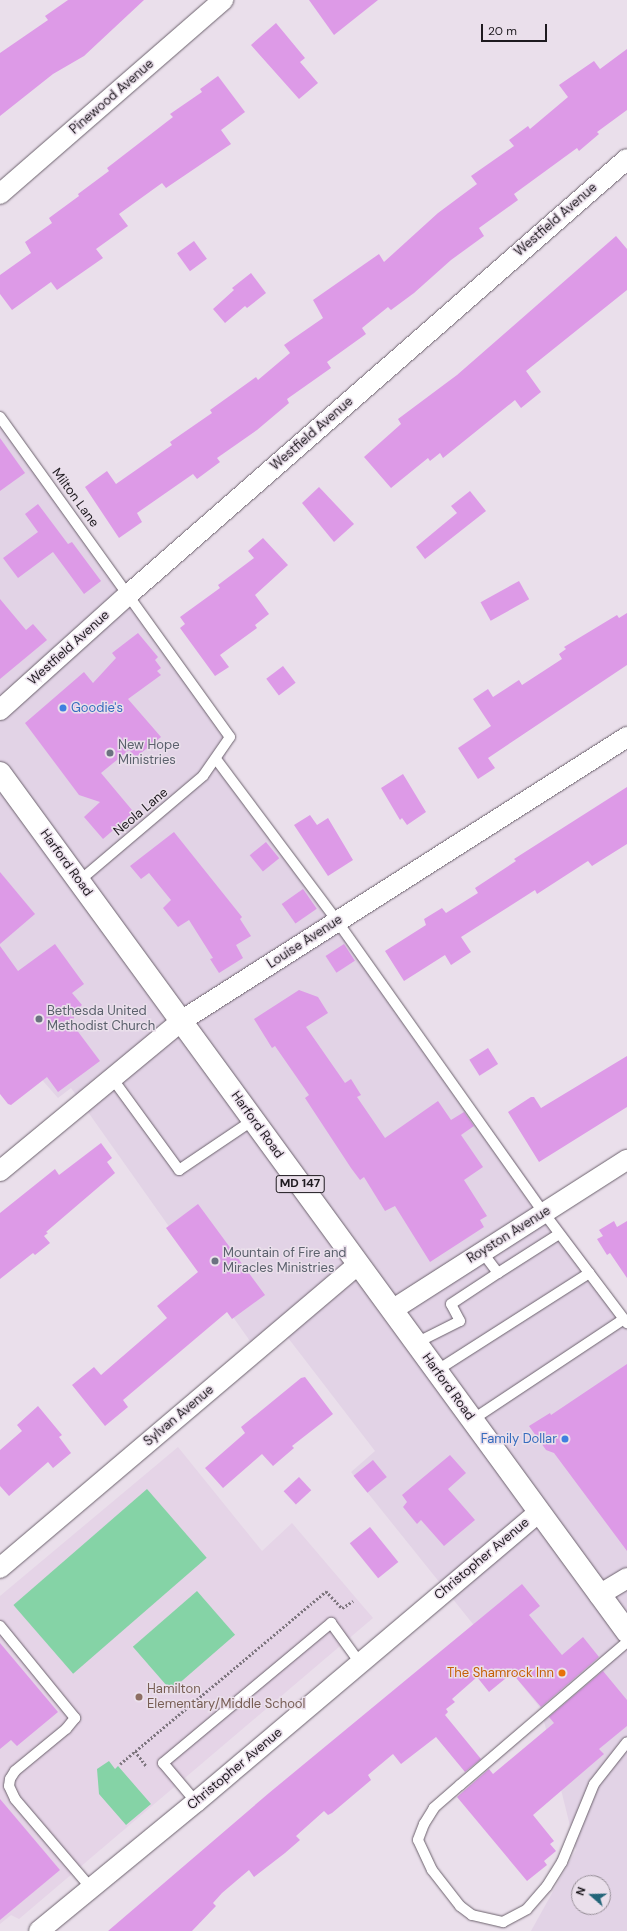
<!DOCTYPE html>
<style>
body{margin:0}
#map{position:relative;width:627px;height:1931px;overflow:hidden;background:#eadfeb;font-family:"DM Sans",sans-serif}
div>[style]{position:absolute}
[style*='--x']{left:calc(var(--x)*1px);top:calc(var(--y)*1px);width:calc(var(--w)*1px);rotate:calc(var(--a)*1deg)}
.commercial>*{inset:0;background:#e2d3e6}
.built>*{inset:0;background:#e5d4e7}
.green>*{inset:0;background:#85d3a6;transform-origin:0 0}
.building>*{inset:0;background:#dd9ae7;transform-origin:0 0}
.path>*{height:2.5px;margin-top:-1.25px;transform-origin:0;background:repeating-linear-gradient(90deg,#7e767f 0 2px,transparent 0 4px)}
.roads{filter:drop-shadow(0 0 1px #6c626d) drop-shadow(0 0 1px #6c626d)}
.lane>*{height:10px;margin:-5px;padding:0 5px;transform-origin:5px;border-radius:5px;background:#fff}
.street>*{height:20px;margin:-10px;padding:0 10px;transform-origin:10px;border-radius:10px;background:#fff}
.primary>*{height:22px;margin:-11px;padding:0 11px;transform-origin:11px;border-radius:11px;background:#fff}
.dots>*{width:11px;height:11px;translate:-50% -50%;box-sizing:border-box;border:2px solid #eadfeb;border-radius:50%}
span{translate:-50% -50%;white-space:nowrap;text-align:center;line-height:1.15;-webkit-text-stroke:3px #eadfeb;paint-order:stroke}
.shield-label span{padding:1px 3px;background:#eadfeb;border:1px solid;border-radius:3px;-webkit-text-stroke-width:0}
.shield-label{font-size:12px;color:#1e1a1f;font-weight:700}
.street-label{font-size:13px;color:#1e1a1f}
.shop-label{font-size:13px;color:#366cbe}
.left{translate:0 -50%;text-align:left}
.right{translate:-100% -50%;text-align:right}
.worship-label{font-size:13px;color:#5b616d}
.food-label{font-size:13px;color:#c56008}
.education-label{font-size:13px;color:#785e54}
.north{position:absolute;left:571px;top:1875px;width:40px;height:40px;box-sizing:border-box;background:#eadfeb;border:1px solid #989099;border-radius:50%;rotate:290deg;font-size:11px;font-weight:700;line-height:16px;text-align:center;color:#1e1a1f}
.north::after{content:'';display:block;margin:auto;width:14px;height:18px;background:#236579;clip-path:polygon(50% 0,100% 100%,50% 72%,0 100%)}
.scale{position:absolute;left:481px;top:24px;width:66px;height:18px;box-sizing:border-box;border:2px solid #1e1a1f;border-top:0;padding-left:5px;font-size:12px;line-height:14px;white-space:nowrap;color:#1e1a1f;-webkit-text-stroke:3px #eadfeb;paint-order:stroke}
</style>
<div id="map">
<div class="commercial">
<i style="clip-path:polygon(evenodd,0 420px,228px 736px,225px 764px,627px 1315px,627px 1931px,531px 1931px,576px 1850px,541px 1709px,351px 1472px,375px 1451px,282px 1330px,257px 1351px,71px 1088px,58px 1098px,0 1032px,0 420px,579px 1883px,603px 1883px,603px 1907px,579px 1907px,579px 1883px)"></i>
</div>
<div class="built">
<i style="clip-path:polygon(178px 1447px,262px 1551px,292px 1523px,373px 1618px,19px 1919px,11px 1915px,0 1924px,0 1596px)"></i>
</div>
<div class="green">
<i style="left:147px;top:1489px;width:91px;height:177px;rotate:49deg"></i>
<i style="left:197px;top:1591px;width:58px;height:85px;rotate:49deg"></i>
<i style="clip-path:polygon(109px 1761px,115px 1769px,118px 1766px,151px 1804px,126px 1825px,99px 1794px,97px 1769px)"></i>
</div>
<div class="building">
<i style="clip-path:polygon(68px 0,144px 0,84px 56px,53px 74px,0 116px,0 53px,48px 20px,45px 16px)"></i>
<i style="clip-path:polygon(309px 0,378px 0,334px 35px)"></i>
<i style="clip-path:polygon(276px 23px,305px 58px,300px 62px,318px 83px,299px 99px,251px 45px)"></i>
<i style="clip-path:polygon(627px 49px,627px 110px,597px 132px,599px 134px,579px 151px,577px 148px,514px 194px,518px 200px,479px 228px,484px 236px,451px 260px,414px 293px,391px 310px,388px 307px,362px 328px,366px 334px,327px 362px,331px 368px,287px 399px,289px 403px,257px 430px,217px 458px,220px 462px,197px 479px,193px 474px,137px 513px,142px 522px,119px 538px,85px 487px,107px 471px,116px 484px,172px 445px,170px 442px,212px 413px,210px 410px,256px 377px,258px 380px,290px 353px,284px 345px,323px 318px,313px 300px,379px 254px,384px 262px,438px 213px,477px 184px,471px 176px,514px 146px,509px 140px,528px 126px,530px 129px,568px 97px,559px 85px,594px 61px,600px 69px)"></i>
<i style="clip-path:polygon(218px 76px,245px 112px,221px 130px,231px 144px,166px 188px,162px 183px,119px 214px,128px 226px,96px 249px,103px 258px,57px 290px,51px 282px,12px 310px,0 294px,0 275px,31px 253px,25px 242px,52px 223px,49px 218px,79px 196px,78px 194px,109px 171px,107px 168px,173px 117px,170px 114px,202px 92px,200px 89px)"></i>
<i style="clip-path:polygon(616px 236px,627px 249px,627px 290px,526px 371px,541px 392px,521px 408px,515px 400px,443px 458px,440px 453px,430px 461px,428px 458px,391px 488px,364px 457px,401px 424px,398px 419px,457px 375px)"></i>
<i style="left:194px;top:241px;width:22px;height:21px;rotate:54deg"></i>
<i style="clip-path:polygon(251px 273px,266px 293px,247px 308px,245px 306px,225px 323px,213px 309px,234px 290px,232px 288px)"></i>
<i style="clip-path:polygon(0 438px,25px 473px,0 491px)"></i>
<i style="clip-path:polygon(319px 487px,354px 524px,334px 542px,302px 503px)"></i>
<i style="clip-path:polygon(470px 491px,486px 511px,425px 559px,416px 547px,457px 513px,451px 506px)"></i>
<i style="clip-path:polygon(38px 504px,68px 544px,72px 542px,101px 581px,84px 594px,53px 552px,18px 578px,3px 558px,38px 532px,25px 514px)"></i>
<i style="clip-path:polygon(263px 538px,288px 565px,255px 595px,269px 614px,255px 625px,257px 628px,220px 655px,229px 667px,215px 676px,180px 628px,185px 624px,180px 617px,220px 588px,218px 585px,254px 558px,248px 551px)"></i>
<i style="left:519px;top:581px;width:21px;height:44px;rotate:61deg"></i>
<i style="clip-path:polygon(0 599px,26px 630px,33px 624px,47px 640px,0 679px)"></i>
<i style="clip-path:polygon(627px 613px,627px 665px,488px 758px,495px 768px,478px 779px,458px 748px,491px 726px,473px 699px,488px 689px,493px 697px,519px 680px,522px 685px,562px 659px,559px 654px,566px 649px,564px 647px,617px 615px,619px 618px)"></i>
<i style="clip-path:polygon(138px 633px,158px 657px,155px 660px,161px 668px,157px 671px,161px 675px,128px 699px,161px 737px,136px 757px,129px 750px,101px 773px,137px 816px,132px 814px,103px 839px,84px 817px,100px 802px,79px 795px,25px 723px,84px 672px,93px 683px,116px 658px,112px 653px)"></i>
<i style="left:283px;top:666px;width:21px;height:21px;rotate:53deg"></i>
<i style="clip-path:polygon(403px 774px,426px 812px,407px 825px,402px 818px,400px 820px,381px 788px)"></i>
<i style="clip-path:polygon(627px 787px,627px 844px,592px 866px,588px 861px,537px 894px,535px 890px,461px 937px,471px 952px,451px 965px,445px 955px,404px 981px,385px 951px,426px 925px,424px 919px,442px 908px,446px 913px,478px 893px,475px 888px,516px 861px,514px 859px)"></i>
<i style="clip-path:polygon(310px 815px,317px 825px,328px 818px,353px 860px,328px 876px,294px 825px)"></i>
<i style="clip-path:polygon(174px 832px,242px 917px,240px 919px,251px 936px,236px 945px,243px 958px,219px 973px,210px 959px,213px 958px,189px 920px,178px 927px,163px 908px,171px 900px,149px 873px,141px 879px,130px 866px)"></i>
<i style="left:266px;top:842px;width:21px;height:21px;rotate:51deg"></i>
<i style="clip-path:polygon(0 872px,35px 914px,0 944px)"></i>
<i style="left:303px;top:889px;width:24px;height:26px;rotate:55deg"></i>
<i style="clip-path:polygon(55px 944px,84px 984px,72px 993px,82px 1005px,75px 1011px,73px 1025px,100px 1061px,58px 1092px,47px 1077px,11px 1105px,8px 1104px,0 1094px,0 946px,18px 971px)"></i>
<i style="left:344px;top:944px;width:20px;height:22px;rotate:57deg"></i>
<i style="clip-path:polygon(299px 990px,318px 997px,328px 1013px,306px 1027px,345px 1083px,351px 1079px,361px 1095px,357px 1097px,385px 1138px,438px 1101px,451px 1120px,464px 1112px,474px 1126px,461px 1135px,483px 1167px,464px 1180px,487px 1216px,480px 1220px,484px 1227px,430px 1262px,395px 1206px,385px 1211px,364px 1177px,360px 1180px,351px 1168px,305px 1098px,309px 1095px,275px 1046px,272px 1048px,254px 1019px)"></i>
<i style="left:488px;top:1048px;width:19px;height:22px;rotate:58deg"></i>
<i style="clip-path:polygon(627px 1056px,627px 1107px,539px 1162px,508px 1112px,531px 1097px,534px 1097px,541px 1108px)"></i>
<i style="clip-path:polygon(101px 1143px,112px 1158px,107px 1162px,115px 1173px,46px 1232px,48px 1233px,44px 1236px,50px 1243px,35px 1255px,33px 1253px,0 1279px,0 1213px,55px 1169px,59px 1175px)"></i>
<i style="clip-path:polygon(198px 1204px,265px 1295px,232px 1319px,227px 1312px,123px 1400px,128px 1407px,105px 1426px,72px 1385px,94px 1367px,101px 1375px,167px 1318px,157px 1306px,198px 1272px,166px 1228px)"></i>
<i style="clip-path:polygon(614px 1221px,617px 1227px,627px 1221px,627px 1278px,610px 1253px,607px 1255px,597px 1239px,603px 1236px,599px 1230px)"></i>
<i style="clip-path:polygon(627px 1364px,627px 1551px,554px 1453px,546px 1450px,529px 1426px,550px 1413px,551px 1415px)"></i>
<i style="clip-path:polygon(305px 1377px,333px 1414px,292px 1446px,294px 1448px,273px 1466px,262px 1454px,223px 1488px,205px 1468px,245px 1433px,241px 1427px,301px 1378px)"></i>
<i style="clip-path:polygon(38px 1406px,62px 1435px,59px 1437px,71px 1453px,53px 1468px,48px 1462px,9px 1496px,0 1486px,0 1450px,22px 1431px,17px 1425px)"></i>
<i style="clip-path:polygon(450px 1455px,466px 1473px,448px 1489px,475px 1520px,444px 1546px,421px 1520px,417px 1524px,403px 1507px,407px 1502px,402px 1495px)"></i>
<i style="left:373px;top:1460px;width:22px;height:25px;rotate:51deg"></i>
<i style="left:299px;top:1477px;width:18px;height:21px;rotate:47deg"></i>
<i style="left:370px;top:1527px;width:45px;height:26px;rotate:51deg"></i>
<i style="clip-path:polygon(522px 1584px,540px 1606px,529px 1615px,562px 1655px,583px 1637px,599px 1657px,541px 1707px,512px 1673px,489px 1692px,477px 1677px,452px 1699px,455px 1702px,446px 1709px,448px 1712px,445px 1715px,481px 1759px,465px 1772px,436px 1737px,401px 1764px,393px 1754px,368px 1775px,371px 1780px,332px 1813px,328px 1815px,324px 1811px,296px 1836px,300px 1840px,285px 1853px,254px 1877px,249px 1870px,222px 1893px,213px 1903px,216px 1906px,192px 1931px,108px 1931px,269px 1793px)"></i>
<i style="clip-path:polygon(0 1643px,58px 1712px,17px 1746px,11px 1740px,0 1749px)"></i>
<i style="clip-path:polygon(603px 1671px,627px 1700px,627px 1726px,599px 1749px,604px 1754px,533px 1815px,554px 1841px,550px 1844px,556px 1851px,544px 1861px,547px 1865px,527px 1881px,457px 1797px,489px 1769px,493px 1774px,554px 1723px,549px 1717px)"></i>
<i style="clip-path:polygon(0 1799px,60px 1870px,0 1920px)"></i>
</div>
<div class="path">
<i style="--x:135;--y:1751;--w:20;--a:53"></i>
<i style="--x:120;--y:1764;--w:269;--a:-40"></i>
<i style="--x:326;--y:1591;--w:23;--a:47"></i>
<i style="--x:342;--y:1608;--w:13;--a:-32"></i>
</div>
<div class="roads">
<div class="lane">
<i style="--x:0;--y:417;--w:394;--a:54.3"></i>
<i style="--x:230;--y:737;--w:47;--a:124.7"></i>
<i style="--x:203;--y:776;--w:162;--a:139.7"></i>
<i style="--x:216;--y:759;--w:202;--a:53.2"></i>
<i style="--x:337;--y:921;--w:358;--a:54.7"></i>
<i style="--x:544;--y:1213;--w:138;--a:53"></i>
<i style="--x:112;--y:1078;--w:114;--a:53.9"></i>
<i style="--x:179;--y:1170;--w:89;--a:-34"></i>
<i style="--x:498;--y:1273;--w:72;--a:-32.6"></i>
<i style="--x:416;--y:1343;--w:49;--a:-26.6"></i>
<i style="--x:460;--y:1321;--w:19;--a:-118"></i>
<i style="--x:451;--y:1304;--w:56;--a:-33.4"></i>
<i style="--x:498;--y:1273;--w:26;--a:-127"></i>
<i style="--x:436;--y:1371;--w:182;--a:-32.6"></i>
<i style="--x:472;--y:1420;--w:182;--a:-33.6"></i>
<i style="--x:0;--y:1626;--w:119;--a:50.8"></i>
<i style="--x:75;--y:1718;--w:14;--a:129"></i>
<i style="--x:66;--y:1729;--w:66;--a:140.5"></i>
<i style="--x:15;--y:1771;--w:9;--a:122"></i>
<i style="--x:10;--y:1779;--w:7;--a:98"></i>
<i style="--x:9;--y:1786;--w:14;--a:65"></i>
<i style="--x:15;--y:1799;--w:117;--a:49.5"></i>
<i style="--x:627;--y:1642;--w:220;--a:139.4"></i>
<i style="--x:460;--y:1785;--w:35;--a:139"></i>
<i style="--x:434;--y:1808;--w:19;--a:122"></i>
<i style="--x:424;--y:1824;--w:17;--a:111"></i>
<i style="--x:418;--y:1840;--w:33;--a:65"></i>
<i style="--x:432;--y:1870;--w:46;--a:52.1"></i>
<i style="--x:460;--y:1906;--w:15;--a:37"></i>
<i style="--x:472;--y:1915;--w:32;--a:13"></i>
<i style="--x:503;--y:1922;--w:27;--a:-28"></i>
<i style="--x:527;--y:1909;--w:30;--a:-49"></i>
<i style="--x:547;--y:1886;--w:28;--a:-58"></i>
<i style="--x:562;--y:1862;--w:84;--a:-67.7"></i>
<i style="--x:594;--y:1784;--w:53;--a:-51.8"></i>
<i style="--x:196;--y:1802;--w:51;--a:-130.2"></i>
<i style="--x:163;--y:1763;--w:219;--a:-39.8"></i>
<i style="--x:331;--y:1623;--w:49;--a:54.1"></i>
</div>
<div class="street">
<i style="--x:0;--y:194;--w:296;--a:-41"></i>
<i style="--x:0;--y:710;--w:173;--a:-42"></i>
<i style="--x:129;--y:594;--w:661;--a:-41.14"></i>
<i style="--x:0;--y:1171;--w:235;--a:-39.6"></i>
<i style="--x:181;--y:1021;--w:529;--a:-32.49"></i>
<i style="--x:392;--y:1310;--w:279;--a:-32.6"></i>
<i style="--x:0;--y:1568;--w:470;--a:-40.3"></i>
<i style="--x:599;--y:1595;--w:33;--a:-31"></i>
<i style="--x:39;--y:1931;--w:203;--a:-39.4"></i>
<i style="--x:196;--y:1802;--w:449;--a:-40.2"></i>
</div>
<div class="primary">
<i style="--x:0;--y:773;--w:1063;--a:53.87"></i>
</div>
</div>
<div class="dots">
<i style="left:63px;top:708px;background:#3f7fe0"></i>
<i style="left:110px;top:753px;background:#6b7280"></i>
<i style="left:39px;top:1019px;background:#6b7280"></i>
<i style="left:215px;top:1261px;background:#6b7280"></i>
<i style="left:565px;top:1439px;background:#3f7fe0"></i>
<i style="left:562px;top:1673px;background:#e8710a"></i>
<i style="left:139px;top:1697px;background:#8d6e63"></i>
</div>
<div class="shield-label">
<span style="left:300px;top:1184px">MD 147</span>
</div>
<div class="street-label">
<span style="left:112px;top:97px;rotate:-41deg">Pinewood Avenue</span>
<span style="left:556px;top:220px;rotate:-41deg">Westfield Avenue</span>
<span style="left:312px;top:434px;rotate:-41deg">Westfield Avenue</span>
<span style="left:75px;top:498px;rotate:54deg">Milton Lane</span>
<span style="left:69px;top:648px;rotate:-42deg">Westfield Avenue</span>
<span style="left:141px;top:812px;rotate:-40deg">Neola Lane</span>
<span style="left:66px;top:863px;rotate:54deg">Harford Road</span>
<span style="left:305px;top:942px;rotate:-33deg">Louise Avenue</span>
<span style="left:257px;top:1125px;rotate:54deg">Harford Road</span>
<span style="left:509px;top:1235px;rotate:-32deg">Royston Avenue</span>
<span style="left:448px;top:1387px;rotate:54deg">Harford Road</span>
<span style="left:179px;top:1416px;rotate:-40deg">Sylvan Avenue</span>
<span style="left:482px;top:1559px;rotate:-40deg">Christopher Avenue</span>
<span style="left:235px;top:1769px;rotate:-40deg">Christopher Avenue</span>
</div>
<div class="shop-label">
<span class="left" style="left:71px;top:708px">Goodie's</span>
<span class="right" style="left:557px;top:1439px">Family Dollar</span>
</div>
<div class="worship-label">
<span class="left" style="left:118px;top:753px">New Hope<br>Ministries</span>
<span class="left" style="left:47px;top:1019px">Bethesda United<br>Methodist Church</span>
<span class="left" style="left:223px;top:1261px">Mountain of Fire and<br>Miracles Ministries</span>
</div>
<div class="food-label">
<span class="right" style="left:554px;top:1673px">The Shamrock Inn</span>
</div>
<div class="education-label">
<span class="left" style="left:147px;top:1697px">Hamilton<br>Elementary/Middle School</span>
</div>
<div class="north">N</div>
<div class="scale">20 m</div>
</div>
